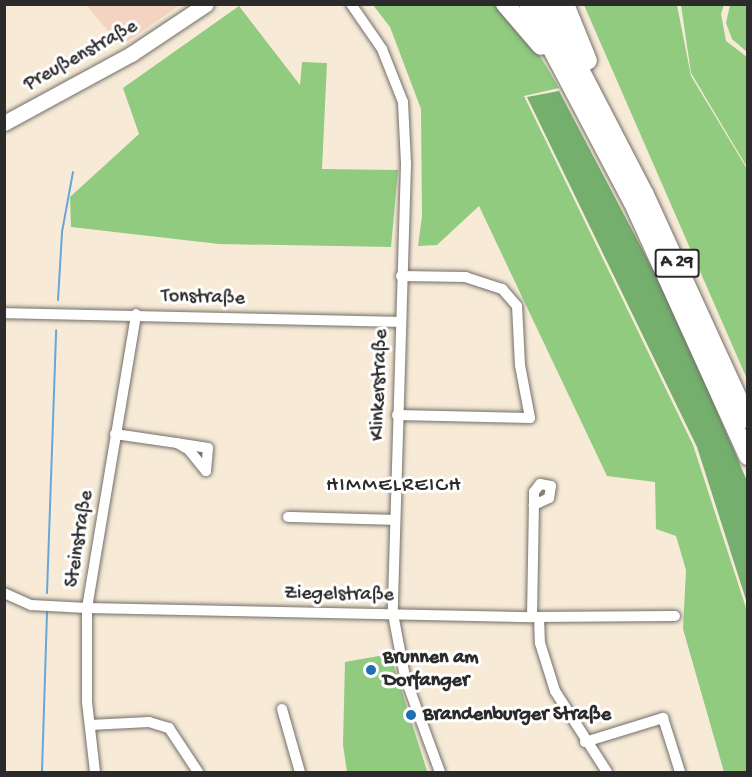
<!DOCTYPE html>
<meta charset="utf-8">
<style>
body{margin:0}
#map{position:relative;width:752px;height:777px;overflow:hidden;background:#f7ebd8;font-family:"Gochi Hand",sans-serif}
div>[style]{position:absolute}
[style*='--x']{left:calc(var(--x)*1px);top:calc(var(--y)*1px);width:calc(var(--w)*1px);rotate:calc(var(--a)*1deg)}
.built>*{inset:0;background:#f4d3c0}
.green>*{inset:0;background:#90cb80}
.forest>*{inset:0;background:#74af6e}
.stream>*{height:2px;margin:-1px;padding:0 1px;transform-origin:1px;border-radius:1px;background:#68a5d9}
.roads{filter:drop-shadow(0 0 2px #726e68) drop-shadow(0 0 2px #726e68)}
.street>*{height:10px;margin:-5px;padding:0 5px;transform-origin:5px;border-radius:5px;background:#fff}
.secondary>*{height:15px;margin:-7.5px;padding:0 7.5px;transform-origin:7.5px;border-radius:7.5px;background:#fff}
.highway>*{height:18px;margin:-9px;padding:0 9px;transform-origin:9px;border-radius:9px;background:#fff}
.dots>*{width:16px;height:16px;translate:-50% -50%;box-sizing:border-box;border:3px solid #fff;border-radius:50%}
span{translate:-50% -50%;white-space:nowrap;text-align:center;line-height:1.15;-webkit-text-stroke:6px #fff;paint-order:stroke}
.shield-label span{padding:2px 4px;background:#fff;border:2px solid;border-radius:4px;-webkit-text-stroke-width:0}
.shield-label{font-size:18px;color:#2b2b2b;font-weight:700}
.street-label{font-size:20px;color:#2b2b2b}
.poi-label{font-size:20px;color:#2b2b2b;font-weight:700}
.left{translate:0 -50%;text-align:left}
.neighbourhood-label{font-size:21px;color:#2b2b2b;letter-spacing:1.5px}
.frame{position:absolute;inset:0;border:6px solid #2b2b2b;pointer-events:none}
</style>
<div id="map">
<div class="built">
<i style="clip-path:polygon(86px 5px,180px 5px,121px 46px)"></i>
</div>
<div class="green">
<i style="clip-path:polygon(373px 5px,500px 5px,531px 41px,559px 88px,524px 96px,693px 445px,747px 611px,747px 772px,724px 772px,683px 629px,686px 570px,676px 536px,656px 529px,655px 482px,607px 476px,479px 206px,437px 245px,418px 246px,422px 216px,421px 109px,390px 27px)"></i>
<i style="clip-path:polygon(584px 5px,677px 5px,691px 76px,747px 169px,747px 379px)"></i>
<i style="clip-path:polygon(681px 5px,724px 5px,721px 14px,726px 41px,747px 57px,747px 167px,691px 73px)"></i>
<i style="clip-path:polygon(730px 5px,747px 5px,747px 52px,732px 39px,726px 23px)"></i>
<i style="clip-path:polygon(239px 6px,300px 85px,302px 62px,327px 63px,322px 169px,398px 170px,391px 247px,219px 244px,71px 227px,70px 197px,139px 134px,123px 88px)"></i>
<i style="clip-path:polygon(390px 654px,427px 771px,347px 772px,343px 745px,345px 662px)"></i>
</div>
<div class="forest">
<i style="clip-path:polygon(559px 91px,672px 306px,747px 481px,747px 603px,697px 447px,527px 97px)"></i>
</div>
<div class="stream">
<i style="--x:58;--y:300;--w:68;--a:-86.6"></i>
<i style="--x:62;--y:232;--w:61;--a:-79.6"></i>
<i style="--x:47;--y:593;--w:263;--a:-88"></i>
<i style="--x:42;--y:772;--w:160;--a:-88.2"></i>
</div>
<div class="roads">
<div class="street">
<i style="--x:351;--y:4;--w:55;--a:55.4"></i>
<i style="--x:382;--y:49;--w:57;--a:68.4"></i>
<i style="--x:403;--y:102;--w:62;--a:87.2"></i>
<i style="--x:406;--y:164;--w:450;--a:91.7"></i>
<i style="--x:393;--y:614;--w:64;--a:79.2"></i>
<i style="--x:405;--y:677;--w:101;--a:69.8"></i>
<i style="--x:4;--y:313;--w:395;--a:1.3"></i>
<i style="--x:397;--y:415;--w:133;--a:1.3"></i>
<i style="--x:530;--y:418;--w:54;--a:-100.7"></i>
<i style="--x:520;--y:365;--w:59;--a:-92.9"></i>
<i style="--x:517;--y:306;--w:23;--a:-131"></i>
<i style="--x:502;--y:289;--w:38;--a:-162"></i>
<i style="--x:466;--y:277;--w:65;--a:-179.1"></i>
<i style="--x:115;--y:434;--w:63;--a:8.3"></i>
<i style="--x:177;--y:443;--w:14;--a:30"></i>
<i style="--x:189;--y:450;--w:27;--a:51"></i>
<i style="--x:206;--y:471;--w:23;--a:-85"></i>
<i style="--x:208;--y:448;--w:31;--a:-171"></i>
<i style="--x:288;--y:517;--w:106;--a:1.6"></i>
<i style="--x:4;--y:593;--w:30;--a:24"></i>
<i style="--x:31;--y:605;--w:56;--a:3.1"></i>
<i style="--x:87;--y:608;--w:445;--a:1.2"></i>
<i style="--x:532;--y:617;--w:143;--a:-0.4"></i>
<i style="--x:532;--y:617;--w:112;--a:-89"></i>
<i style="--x:534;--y:505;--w:13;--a:-90"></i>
<i style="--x:534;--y:492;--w:10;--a:-53"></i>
<i style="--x:540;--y:484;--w:11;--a:10"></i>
<i style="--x:551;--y:486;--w:12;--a:99"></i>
<i style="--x:549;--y:498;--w:17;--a:155"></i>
<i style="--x:539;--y:617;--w:26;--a:88"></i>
<i style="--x:540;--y:643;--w:50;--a:72.6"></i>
<i style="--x:555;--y:691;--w:96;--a:57.3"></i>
<i style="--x:282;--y:709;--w:66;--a:74.1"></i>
<i style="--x:90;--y:725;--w:59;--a:-2.9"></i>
<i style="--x:149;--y:722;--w:21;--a:17"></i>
<i style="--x:169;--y:728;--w:53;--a:56.6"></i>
<i style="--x:585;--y:742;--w:82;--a:-17.1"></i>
<i style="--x:663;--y:718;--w:57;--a:72.5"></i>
<i style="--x:95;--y:772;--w:70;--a:-96.5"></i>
<i style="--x:87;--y:702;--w:94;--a:-90"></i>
<i style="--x:87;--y:608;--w:298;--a:-80.5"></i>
</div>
<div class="secondary">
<i style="--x:4;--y:123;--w:145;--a:-28.5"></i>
<i style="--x:131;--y:54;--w:90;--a:-33.7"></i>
</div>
<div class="highway">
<i style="--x:505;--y:4;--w:55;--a:49.4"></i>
<i style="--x:528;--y:4;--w:225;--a:62.2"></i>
<i style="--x:633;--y:203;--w:278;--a:65.6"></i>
<i style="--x:546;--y:4;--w:215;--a:62.6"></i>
<i style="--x:645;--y:195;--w:247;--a:65.4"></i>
<i style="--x:565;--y:4;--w:61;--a:68"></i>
</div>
</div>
<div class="dots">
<i style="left:371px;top:670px;background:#1f6fb2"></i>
<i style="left:411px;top:715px;background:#1f6fb2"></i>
</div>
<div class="shield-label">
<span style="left:677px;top:263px">A 29</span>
</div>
<div class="street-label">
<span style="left:81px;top:56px;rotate:-29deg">Preußenstraße</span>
<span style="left:203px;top:298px;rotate:2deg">Tonstraße</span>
<span style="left:380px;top:385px;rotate:-88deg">Klinkerstraße</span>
<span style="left:80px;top:539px;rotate:-81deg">Steinstraße</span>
<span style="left:339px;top:595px;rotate:1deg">Ziegelstraße</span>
</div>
<div class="poi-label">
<span class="left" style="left:383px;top:670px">Brunnen am<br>Dorfanger</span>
<span class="left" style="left:423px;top:715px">Brandenburger Straße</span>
</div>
<div class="neighbourhood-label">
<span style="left:394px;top:487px">HIMMELREICH</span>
</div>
<div class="frame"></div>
</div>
